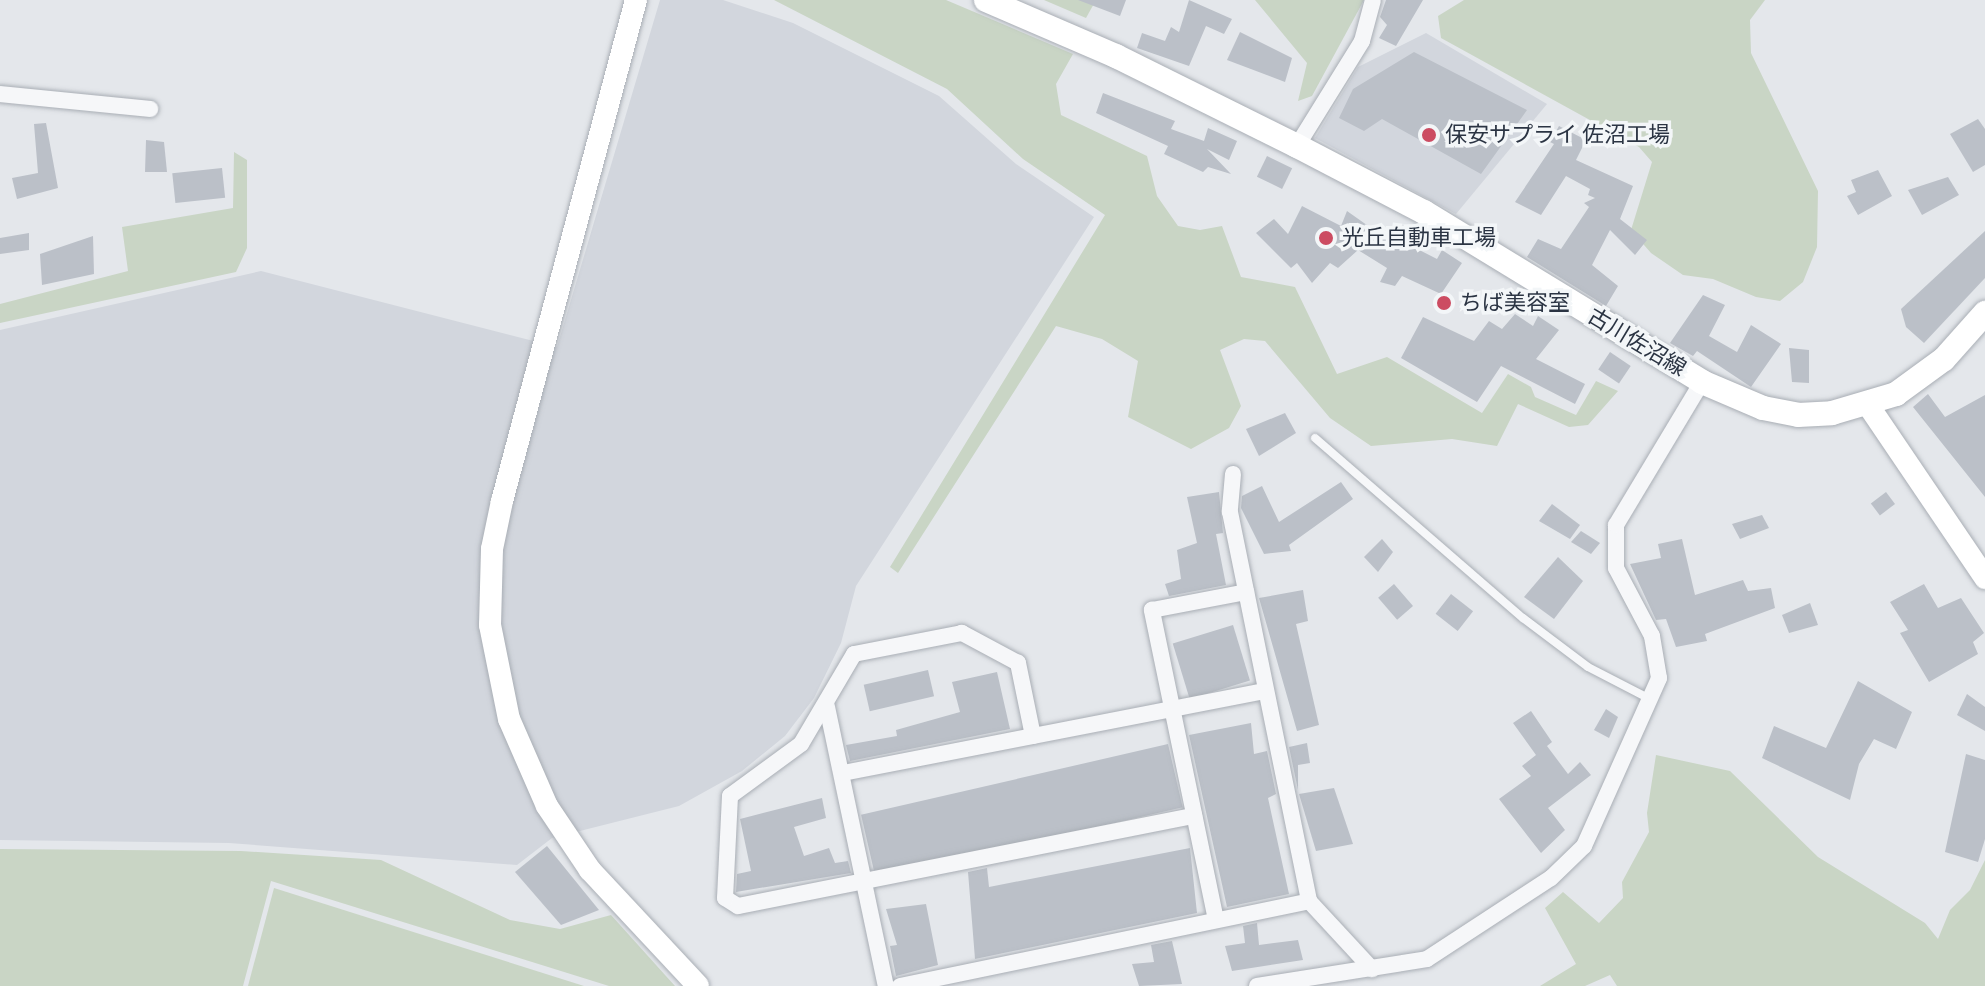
<!DOCTYPE html>
<meta charset="utf-8">
<style>
body{margin:0}
#map{position:relative;width:1985px;height:986px;overflow:hidden;background:#e4e7eb;font-family:"Roboto Condensed","Noto Sans JP",sans-serif}
div>[style]{position:absolute}
[style*='--x']{left:calc(var(--x)*1px);top:calc(var(--y)*1px);width:calc(var(--w)*1px);rotate:calc(var(--a)*1deg)}
.built>*{inset:0;background:#d2d6dd}
.green>*{inset:0;background:#c9d5c5}
.building>*{inset:0;background:#bbc0c8;transform-origin:0 0}
.roads{filter:drop-shadow(0 0 2px #a9aeb5) drop-shadow(0 0 2px #a9aeb5)}
.lane>*{height:8px;margin:-4px;padding:0 4px;transform-origin:4px;border-radius:4px;background:#f6f7f9}
.street>*{height:16px;margin:-8px;padding:0 8px;transform-origin:8px;border-radius:8px;background:#f6f7f9}
.secondary>*{height:22px;margin:-11px;padding:0 11px;transform-origin:11px;border-radius:11px;background:#fff}
.primary>*{height:24px;margin:-12px;padding:0 12px;transform-origin:12px;border-radius:12px;background:#fff}
.dots>*{width:22px;height:22px;translate:-50% -50%;box-sizing:border-box;border:4px solid #f3f6f8;border-radius:50%}
span{translate:-50% -50%;white-space:nowrap;text-align:center;line-height:1.15;-webkit-text-stroke:7px #f3f6f8;paint-order:stroke}
.poi-label{font-size:22px;color:#2b3443}
.left{translate:0 -50%;text-align:left}
.street-label{font-size:22px;color:#2b3443}
</style>
<div id="map">
<div class="built">
<i style="clip-path:polygon(660px 0,723px 0,793px 23px,939px 96px,1016px 164px,1094px 217px,856px 586px,841px 643px,814px 698px,785px 736px,742px 771px,679px 806px,552px 838px,517px 865px,229px 843px,0 840px,0 330px,261px 271px,557px 347px)"></i>
<i style="clip-path:polygon(1426px 33px,1547px 104px,1456px 214px,1315px 138px,1358px 67px)"></i>
</div>
<div class="green">
<i style="clip-path:polygon(774px 0,946px 0,1073px 54px,1056px 84px,1061px 115px,1147px 156px,1157px 196px,1178px 226px,1200px 230px,1222px 226px,1241px 277px,1295px 287px,1337px 374px,1387px 357px,1482px 413px,1508px 374px,1531px 387px,1535px 397px,1576px 415px,1596px 381px,1618px 391px,1588px 425px,1569px 427px,1518px 404px,1497px 446px,1452px 439px,1371px 446px,1330px 418px,1265px 341px,1244px 339px,1220px 350px,1241px 406px,1229px 428px,1191px 449px,1128px 417px,1138px 361px,1102px 339px,1056px 326px,898px 573px,890px 567px,1105px 215px,1023px 159px,947px 89px)"></i>
<i style="clip-path:polygon(1044px 0,1096px 0,1086px 18px)"></i>
<i style="clip-path:polygon(1255px 0,1364px 0,1312px 96px,1298px 101px,1307px 63px)"></i>
<i style="clip-path:polygon(1464px 0,1765px 0,1750px 20px,1751px 53px,1818px 191px,1817px 247px,1803px 282px,1780px 301px,1756px 297px,1713px 279px,1683px 275px,1651px 253px,1631px 230px,1652px 162px,1639px 147px,1441px 38px,1438px 16px)"></i>
<i style="clip-path:polygon(234px 152px,247px 160px,247px 248px,236px 272px,0 323px,0 304px,128px 271px,122px 227px,233px 208px)"></i>
<i style="clip-path:polygon(1656px 755px,1730px 771px,1818px 857px,1925px 923px,1938px 939px,1950px 910px,1970px 890px,1985px 860px,1985px 986px,1617px 986px,1610px 975px,1585px 986px,1540px 986px,1576px 964px,1545px 908px,1563px 892px,1599px 923px,1623px 898px,1622px 882px,1649px 832px,1647px 813px)"></i>
<i style="clip-path:polygon(0 849px,241px 851px,381px 860px,510px 920px,560px 929px,611px 915px,675px 986px,609px 986px,271px 881px,243px 986px,0 986px)"></i>
<i style="clip-path:polygon(274px 888px,584px 986px,248px 986px)"></i>
</div>
<div class="building">
<i style="clip-path:polygon(1078px 0,1126px 0,1120px 16px)"></i>
<i style="clip-path:polygon(1189px 0,1232px 19px,1224px 34px,1206px 26px,1189px 66px,1137px 48px,1142px 33px,1165px 41px,1171px 27px,1179px 32px)"></i>
<i style="clip-path:polygon(1386px 0,1423px 0,1396px 46px,1379px 38px,1387px 25px,1380px 17px)"></i>
<i style="clip-path:polygon(1240px 32px,1292px 58px,1285px 82px,1227px 60px)"></i>
<i style="clip-path:polygon(1414px 52px,1527px 110px,1481px 174px,1382px 119px,1364px 131px,1339px 118px,1353px 89px)"></i>
<i style="clip-path:polygon(1103px 93px,1175px 121px,1171px 129px,1204px 141px,1208px 128px,1237px 141px,1229px 160px,1207px 149px,1231px 174px,1208px 167px,1203px 172px,1164px 154px,1168px 146px,1096px 113px)"></i>
<i style="clip-path:polygon(1978px 119px,1985px 129px,1985px 165px,1973px 172px,1950px 134px)"></i>
<i style="clip-path:polygon(46px 123px,58px 188px,17px 199px,12px 178px,38px 173px,34px 124px)"></i>
<i style="clip-path:polygon(1559px 126px,1586px 140px,1576px 160px,1633px 186px,1620px 219px,1647px 240px,1635px 255px,1610px 230px,1592px 265px,1618px 286px,1606px 306px,1527px 257px,1538px 239px,1561px 249px,1589px 207px,1584px 203px,1595px 198px,1588px 195px,1590px 189px,1566px 176px,1541px 215px,1515px 202px,1554px 144px,1550px 142px)"></i>
<i style="clip-path:polygon(146px 140px,164px 142px,167px 172px,145px 172px)"></i>
<i style="left:1267px;top:156px;width:28px;height:23px;rotate:26deg"></i>
<i style="left:222px;top:168px;width:30px;height:50px;rotate:84deg"></i>
<i style="clip-path:polygon(1878px 170px,1892px 196px,1858px 215px,1847px 196px,1856px 192px,1851px 180px)"></i>
<i style="clip-path:polygon(1948px 177px,1959px 195px,1922px 215px,1908px 190px)"></i>
<i style="clip-path:polygon(1302px 206px,1341px 226px,1347px 211px,1381px 235px,1384px 232px,1437px 259px,1442px 250px,1462px 263px,1441px 294px,1402px 276px,1395px 286px,1380px 282px,1387px 268px,1358px 250px,1338px 268px,1330px 263px,1312px 283px,1297px 263px,1291px 268px,1256px 233px,1274px 219px,1288px 234px)"></i>
<i style="clip-path:polygon(1985px 231px,1985px 278px,1924px 343px,1906px 327px,1901px 309px)"></i>
<i style="clip-path:polygon(29px 233px,29px 250px,0 254px,0 238px)"></i>
<i style="clip-path:polygon(93px 236px,94px 274px,42px 285px,40px 254px)"></i>
<i style="clip-path:polygon(1703px 295px,1725px 305px,1709px 336px,1737px 352px,1751px 325px,1781px 344px,1751px 387px,1697px 351px,1693px 356px,1670px 343px)"></i>
<i style="clip-path:polygon(1515px 314px,1533px 326px,1538px 316px,1559px 330px,1536px 359px,1585px 384px,1575px 404px,1501px 366px,1477px 402px,1401px 358px,1423px 317px,1474px 341px,1489px 321px,1502px 329px)"></i>
<i style="clip-path:polygon(1789px 348px,1809px 350px,1809px 383px,1792px 382px)"></i>
<i style="left:1610px;top:352px;width:25px;height:21px;rotate:34deg"></i>
<i style="clip-path:polygon(1928px 394px,1945px 417px,1985px 395px,1985px 497px,1913px 407px)"></i>
<i style="clip-path:polygon(1285px 413px,1296px 433px,1259px 456px,1246px 429px)"></i>
<i style="clip-path:polygon(1341px 482px,1353px 499px,1289px 545px,1291px 551px,1264px 554px,1241px 508px,1242px 496px,1262px 486px,1279px 522px)"></i>
<i style="clip-path:polygon(1219px 492px,1223px 533px,1216px 534px,1226px 585px,1169px 596px,1165px 584px,1181px 579px,1177px 550px,1197px 543px,1187px 497px)"></i>
<i style="left:1886px;top:492px;width:15px;height:19px;rotate:53deg"></i>
<i style="clip-path:polygon(1552px 504px,1580px 525px,1570px 539px,1539px 521px)"></i>
<i style="clip-path:polygon(1762px 515px,1769px 528px,1740px 539px,1732px 524px)"></i>
<i style="clip-path:polygon(1581px 531px,1600px 543px,1591px 554px,1571px 542px)"></i>
<i style="clip-path:polygon(1382px 539px,1393px 552px,1378px 572px,1364px 557px)"></i>
<i style="clip-path:polygon(1682px 539px,1695px 595px,1743px 580px,1748px 591px,1771px 588px,1775px 608px,1705px 634px,1707px 641px,1676px 647px,1666px 619px,1656px 620px,1630px 564px,1661px 558px,1658px 544px)"></i>
<i style="clip-path:polygon(1558px 557px,1583px 581px,1554px 619px,1524px 597px)"></i>
<i style="left:1394px;top:584px;width:29px;height:21px;rotate:49deg"></i>
<i style="clip-path:polygon(1924px 584px,1938px 608px,1961px 598px,1984px 633px,1973px 642px,1978px 654px,1929px 682px,1900px 633px,1908px 630px,1890px 602px)"></i>
<i style="clip-path:polygon(1303px 590px,1308px 621px,1296px 624px,1319px 725px,1297px 731px,1259px 598px)"></i>
<i style="left:1451px;top:594px;width:28px;height:25px;rotate:38deg"></i>
<i style="clip-path:polygon(1810px 603px,1818px 625px,1789px 633px,1782px 615px)"></i>
<i style="left:1233px;top:625px;width:58px;height:63px;rotate:73deg"></i>
<i style="left:928px;top:670px;width:27px;height:66px;rotate:77deg"></i>
<i style="clip-path:polygon(997px 672px,1010px 729px,850px 761px,846px 745px,897px 736px,896px 730px,960px 712px,952px 682px)"></i>
<i style="clip-path:polygon(1858px 681px,1912px 712px,1896px 749px,1874px 739px,1859px 764px,1850px 800px,1762px 758px,1774px 726px,1826px 748px)"></i>
<i style="clip-path:polygon(1967px 694px,1985px 707px,1985px 731px,1957px 715px)"></i>
<i style="clip-path:polygon(1606px 709px,1618px 717px,1609px 738px,1594px 730px)"></i>
<i style="clip-path:polygon(1531px 711px,1552px 742px,1547px 746px,1568px 774px,1580px 762px,1591px 775px,1548px 808px,1565px 830px,1541px 853px,1499px 799px,1531px 776px,1522px 766px,1536px 755px,1513px 723px)"></i>
<i style="clip-path:polygon(1251px 723px,1254px 754px,1267px 751px,1276px 794px,1268px 798px,1289px 894px,1227px 907px,1189px 735px)"></i>
<i style="clip-path:polygon(1307px 743px,1310px 763px,1298px 765px,1298px 790px,1289px 747px)"></i>
<i style="left:1168px;top:744px;width:65px;height:315px;rotate:77deg"></i>
<i style="clip-path:polygon(1966px 754px,1985px 760px,1985px 839px,1978px 862px,1945px 852px)"></i>
<i style="clip-path:polygon(1334px 788px,1353px 844px,1316px 851px,1299px 794px)"></i>
<i style="clip-path:polygon(822px 798px,826px 818px,794px 827px,804px 856px,829px 848px,835px 863px,848px 861px,851px 873px,736px 892px,737px 874px,751px 871px,740px 819px)"></i>
<i style="clip-path:polygon(547px 846px,599px 910px,561px 925px,515px 872px)"></i>
<i style="clip-path:polygon(1190px 848px,1197px 913px,975px 959px,968px 872px,987px 868px,989px 887px)"></i>
<i style="clip-path:polygon(926px 904px,938px 965px,896px 976px,890px 946px,897px 945px,886px 909px)"></i>
<i style="clip-path:polygon(1257px 923px,1259px 945px,1298px 940px,1303px 960px,1232px 971px,1225px 946px,1245px 943px,1243px 926px)"></i>
<i style="clip-path:polygon(1172px 941px,1182px 984px,1139px 986px,1132px 964px,1154px 962px,1151px 945px)"></i>
</div>
<div class="roads">
<div class="lane">
<i style="--x:1315;--y:438;--w:275;--a:40.9"></i>
<i style="--x:1523;--y:618;--w:81;--a:37"></i>
<i style="--x:1588;--y:667;--w:70;--a:27.3"></i>
</div>
<div class="street">
<i style="--x:0;--y:94;--w:151;--a:5.7"></i>
<i style="--x:1297;--y:146;--w:123;--a:-58.2"></i>
<i style="--x:1362;--y:41;--w:42;--a:-75"></i>
<i style="--x:1233;--y:474;--w:38;--a:95"></i>
<i style="--x:1230;--y:512;--w:397;--a:78.5"></i>
<i style="--x:1309;--y:901;--w:93;--a:47.2"></i>
<i style="--x:827;--y:707;--w:285;--a:78.1"></i>
<i style="--x:1033;--y:736;--w:75;--a:-101.6"></i>
<i style="--x:1018;--y:663;--w:64;--a:-151.8"></i>
<i style="--x:962;--y:633;--w:110;--a:169"></i>
<i style="--x:854;--y:654;--w:104;--a:120.5"></i>
<i style="--x:801;--y:744;--w:88;--a:143.8"></i>
<i style="--x:730;--y:796;--w:102;--a:92.8"></i>
<i style="--x:725;--y:898;--w:15;--a:32"></i>
<i style="--x:738;--y:906;--w:465;--a:-11.2"></i>
<i style="--x:843;--y:773;--w:430;--a:-11"></i>
<i style="--x:1216;--y:920;--w:317;--a:-101.7"></i>
<i style="--x:1152;--y:610;--w:96;--a:-10.8"></i>
<i style="--x:900;--y:986;--w:418;--a:-11.7"></i>
<i style="--x:1257;--y:986;--w:172;--a:-9"></i>
<i style="--x:1427;--y:959;--w:148;--a:-33.2"></i>
<i style="--x:1551;--y:878;--w:46;--a:-44.1"></i>
<i style="--x:1584;--y:846;--w:184;--a:-65.9"></i>
<i style="--x:1659;--y:678;--w:43;--a:-99.5"></i>
<i style="--x:1652;--y:636;--w:77;--a:-117.9"></i>
<i style="--x:1616;--y:568;--w:43;--a:-90"></i>
<i style="--x:1616;--y:525;--w:167;--a:-59"></i>
</div>
<div class="secondary">
<i style="--x:636;--y:0;--w:519;--a:104.97"></i>
<i style="--x:502;--y:501;--w:49;--a:101.8"></i>
<i style="--x:492;--y:549;--w:76;--a:91.5"></i>
<i style="--x:490;--y:625;--w:96;--a:78.6"></i>
<i style="--x:509;--y:719;--w:95;--a:66.4"></i>
<i style="--x:547;--y:806;--w:77;--a:56.1"></i>
<i style="--x:590;--y:870;--w:158;--a:47"></i>
<i style="--x:1868;--y:405;--w:209;--a:55.9"></i>
</div>
<div class="primary">
<i style="--x:986;--y:0;--w:142;--a:23.3"></i>
<i style="--x:1116;--y:56;--w:202;--a:26.4"></i>
<i style="--x:1297;--y:146;--w:143;--a:27.5"></i>
<i style="--x:1424;--y:212;--w:326;--a:31.4"></i>
<i style="--x:1702;--y:382;--w:66;--a:23.1"></i>
<i style="--x:1763;--y:408;--w:36;--a:11"></i>
<i style="--x:1798;--y:415;--w:34;--a:-3"></i>
<i style="--x:1832;--y:413;--w:67;--a:-16.5"></i>
<i style="--x:1896;--y:394;--w:59;--a:-36.1"></i>
<i style="--x:1944;--y:359;--w:62;--a:-48.3"></i>
</div>
</div>
<div class="dots">
<i style="left:1429px;top:135px;background:#cc4c62"></i>
<i style="left:1326px;top:238px;background:#cc4c62"></i>
<i style="left:1444px;top:303px;background:#cc4c62"></i>
</div>
<div class="poi-label">
<span class="left" style="left:1445px;top:135px">保安サプライ 佐沼工場</span>
<span class="left" style="left:1342px;top:238px">光丘自動車工場</span>
<span class="left" style="left:1460px;top:303px">ちば美容室</span>
</div>
<div class="street-label">
<span style="left:1637px;top:342px;rotate:31deg">古川佐沼線</span>
</div>
</div>
